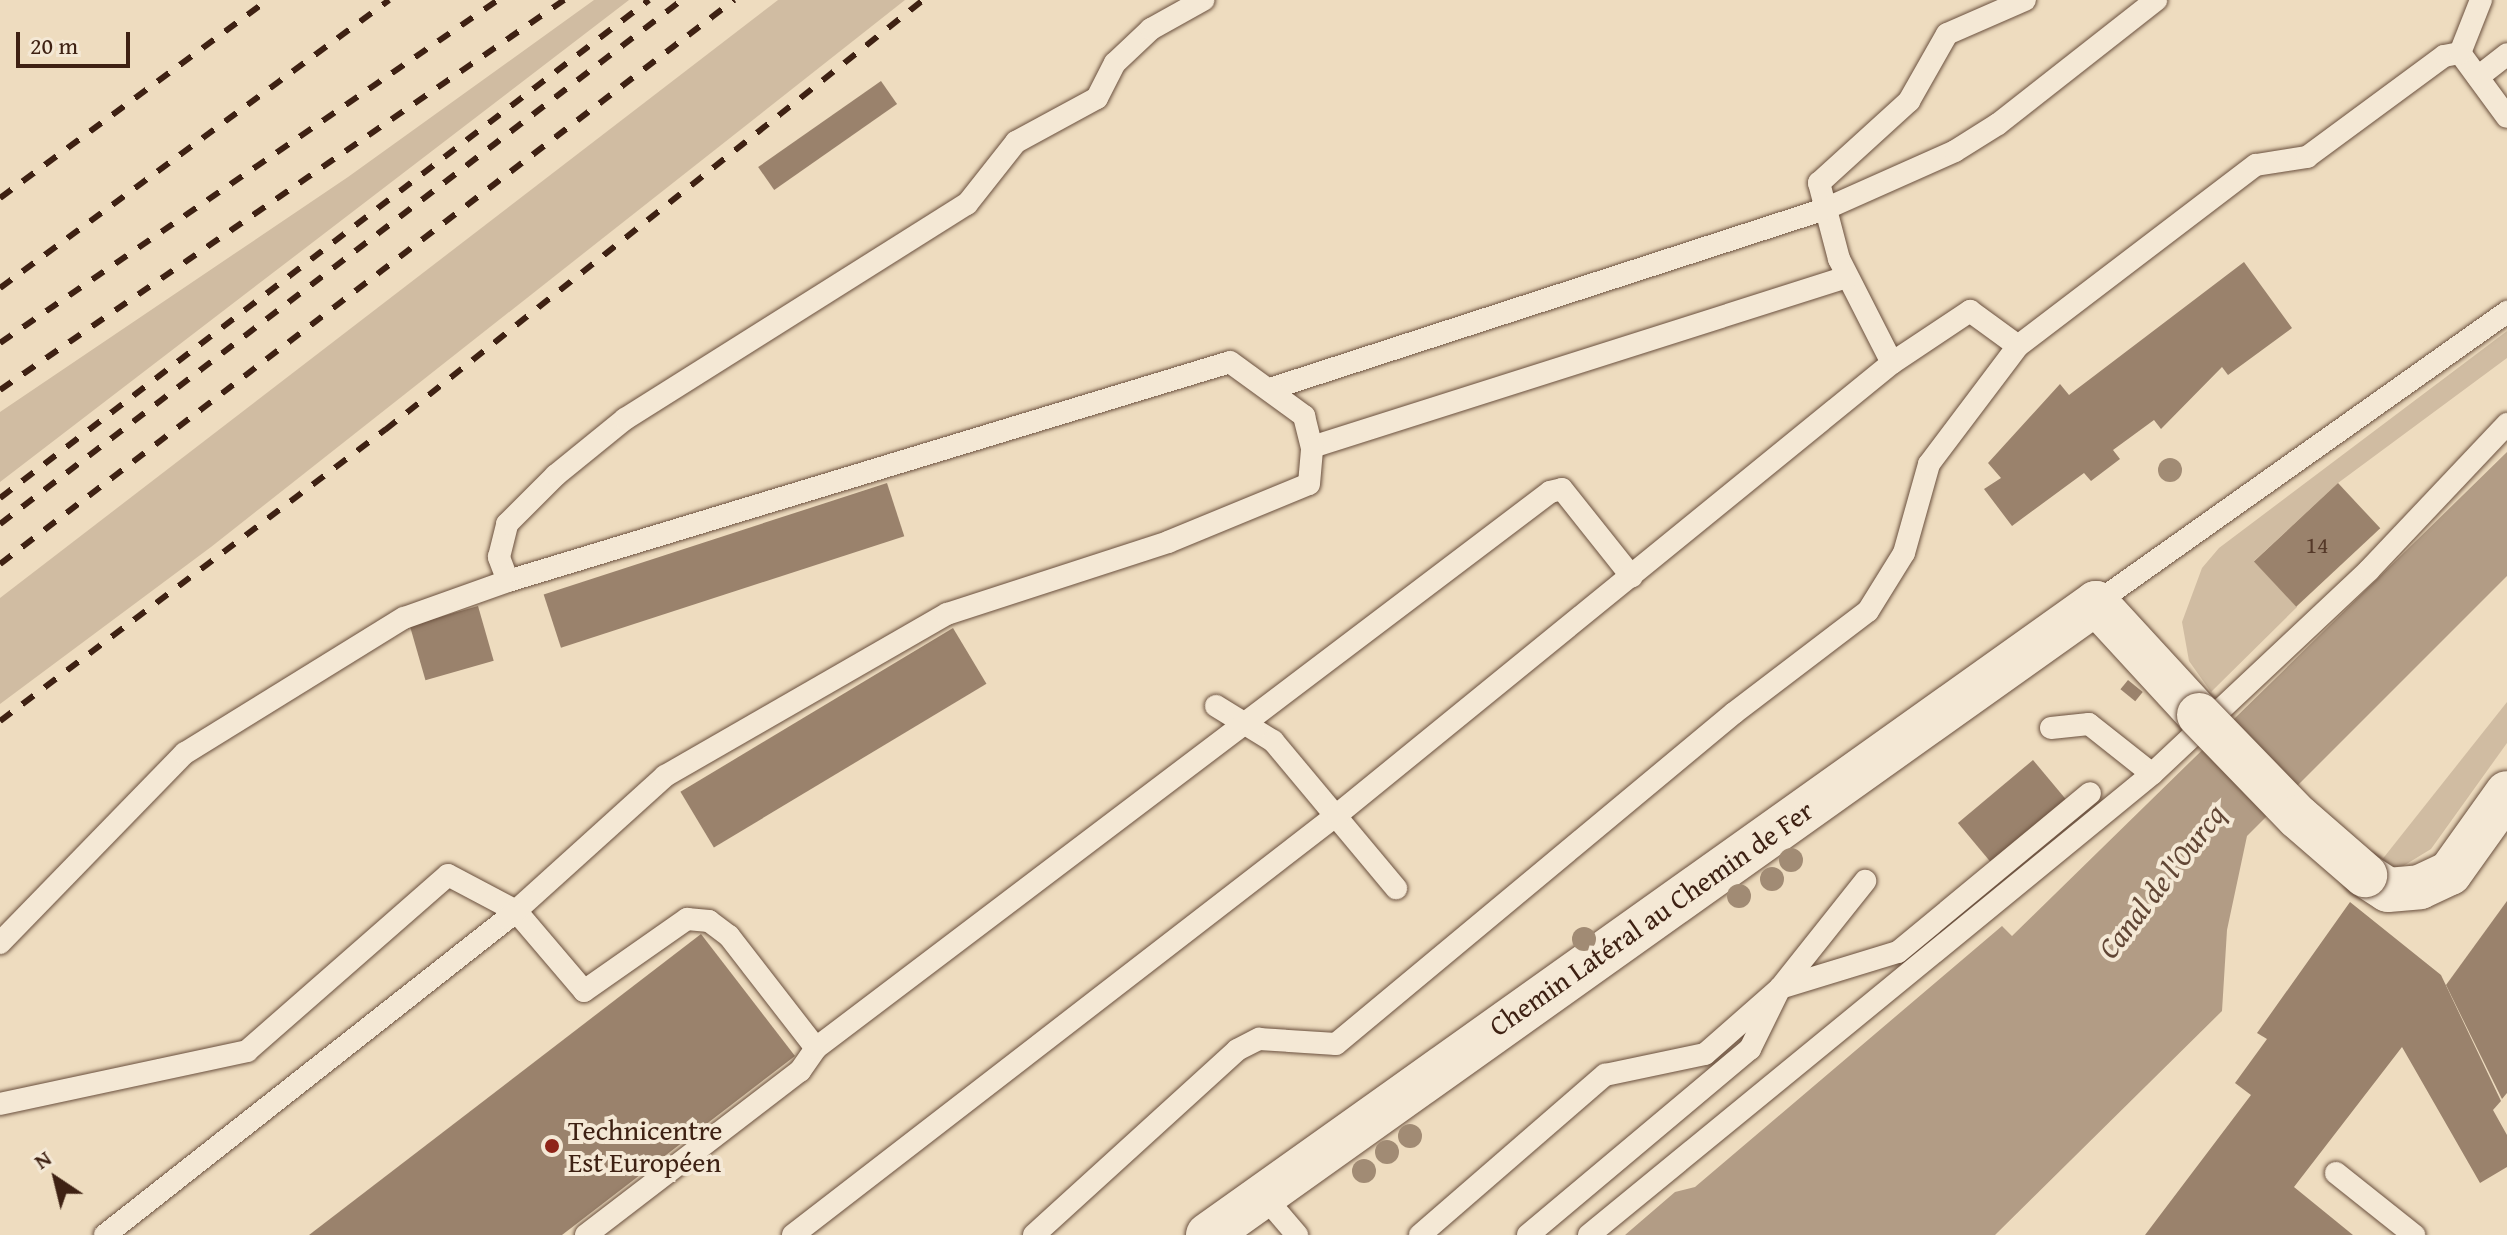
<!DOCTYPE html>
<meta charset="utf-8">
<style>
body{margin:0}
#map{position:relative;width:2507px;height:1235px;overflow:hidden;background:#eedcbf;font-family:"Gentium Book Plus",serif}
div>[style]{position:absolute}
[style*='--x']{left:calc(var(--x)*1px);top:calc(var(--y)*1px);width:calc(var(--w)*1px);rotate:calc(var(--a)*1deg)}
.green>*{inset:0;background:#d0bca2}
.water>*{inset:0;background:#b29c85}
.building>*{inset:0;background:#9a826c;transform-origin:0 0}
.roads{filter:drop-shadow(0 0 2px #6a503e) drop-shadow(0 0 2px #6a503e)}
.service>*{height:22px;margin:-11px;padding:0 11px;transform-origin:11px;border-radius:11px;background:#f4e8d5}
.minor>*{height:44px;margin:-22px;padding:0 22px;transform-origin:22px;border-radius:22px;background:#f4e8d5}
.rail>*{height:6px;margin-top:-3px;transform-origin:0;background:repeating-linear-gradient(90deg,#3e2113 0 14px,transparent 0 28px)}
.bridges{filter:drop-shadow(0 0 2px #6a503e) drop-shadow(0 0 2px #6a503e)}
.minor-bridge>*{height:44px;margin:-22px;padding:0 22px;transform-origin:22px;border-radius:22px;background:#f4e8d5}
.trees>*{width:24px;height:24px;margin:-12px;border-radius:50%;background:#a18b74}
.dots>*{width:22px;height:22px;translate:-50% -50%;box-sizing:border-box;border:4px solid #f4e8d5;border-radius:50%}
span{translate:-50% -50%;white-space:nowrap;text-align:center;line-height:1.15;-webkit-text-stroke:8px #f4e8d5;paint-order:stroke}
.number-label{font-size:24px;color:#553929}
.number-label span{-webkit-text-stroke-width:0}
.street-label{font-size:28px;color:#3e2113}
.poi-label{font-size:28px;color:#3e2113}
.left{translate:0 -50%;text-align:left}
.water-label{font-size:30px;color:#614635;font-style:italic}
.north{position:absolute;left:16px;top:1139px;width:80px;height:80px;-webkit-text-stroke:6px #f4e8d5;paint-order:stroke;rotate:325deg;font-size:22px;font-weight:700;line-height:32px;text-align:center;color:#3e2113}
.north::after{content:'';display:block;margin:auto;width:28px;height:36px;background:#3e2113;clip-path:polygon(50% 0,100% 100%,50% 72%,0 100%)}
.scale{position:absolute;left:16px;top:32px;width:114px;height:36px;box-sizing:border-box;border:4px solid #3e2113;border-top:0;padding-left:10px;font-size:24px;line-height:28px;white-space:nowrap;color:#3e2113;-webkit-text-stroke:6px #f4e8d5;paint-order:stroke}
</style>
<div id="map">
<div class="green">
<i style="clip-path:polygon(594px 0,629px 0,0 482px,0 412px,348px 177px)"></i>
<i style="clip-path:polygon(778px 0,905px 0,211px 547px,0 704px,0 598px)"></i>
<i style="clip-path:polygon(2507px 331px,2507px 358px,2338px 483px,2254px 561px,2297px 607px,2211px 692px,2189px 661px,2182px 622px,2202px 568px,2219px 548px)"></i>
<i style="clip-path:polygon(2507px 702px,2507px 743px,2431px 849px,2400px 868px,2377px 866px)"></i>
</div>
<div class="water">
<i style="clip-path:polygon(2507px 452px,2507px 576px,2247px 836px,2227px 930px,2222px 1011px,1995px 1235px,1625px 1235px,1675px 1192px,1695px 1187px,2002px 926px,2012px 936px)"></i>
</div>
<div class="building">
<i style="left:881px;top:81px;width:28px;height:150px;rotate:55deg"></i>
<i style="clip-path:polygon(2244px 262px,2292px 328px,2228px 375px,2222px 367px,2161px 429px,2154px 420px,2113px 450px,2120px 459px,2091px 481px,2084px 473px,2012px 526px,1984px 489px,2001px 478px,1988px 463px,2060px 384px,2069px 395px)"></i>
<i style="left:887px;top:483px;width:56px;height:361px;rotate:72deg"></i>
<i style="left:2338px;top:483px;width:62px;height:115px;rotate:47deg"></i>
<i style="left:478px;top:606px;width:57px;height:71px;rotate:74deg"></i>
<i style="left:953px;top:628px;width:65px;height:318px;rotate:59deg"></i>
<i style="left:2128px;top:680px;width:19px;height:12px;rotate:39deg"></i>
<i style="left:2033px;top:760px;width:55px;height:98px;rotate:50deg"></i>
<i style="clip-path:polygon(2507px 901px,2507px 1093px,2502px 1099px,2446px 985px)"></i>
<i style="clip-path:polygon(2350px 902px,2441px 975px,2501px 1101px,2493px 1110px,2507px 1135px,2507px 1167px,2480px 1183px,2402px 1047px,2294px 1187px,2353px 1235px,2145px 1235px,2251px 1095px,2235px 1083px,2267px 1039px,2257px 1033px)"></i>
<i style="clip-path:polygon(701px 934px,795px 1056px,562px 1235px,309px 1235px)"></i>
</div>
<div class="roads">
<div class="service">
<i style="--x:2460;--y:53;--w:79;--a:53.7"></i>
<i style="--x:2478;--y:77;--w:37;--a:-38"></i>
<i style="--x:1892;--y:363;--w:117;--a:-117"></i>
<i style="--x:1839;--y:259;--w:79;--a:-104.7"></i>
<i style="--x:1819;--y:183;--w:122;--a:-42.3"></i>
<i style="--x:1909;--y:101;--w:77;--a:-60.4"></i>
<i style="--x:1947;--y:34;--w:85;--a:-23.6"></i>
<i style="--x:1270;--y:389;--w:583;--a:-17.97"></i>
<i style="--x:1825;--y:209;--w:142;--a:-24"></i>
<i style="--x:1955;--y:151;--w:51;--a:-32.1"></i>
<i style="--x:1998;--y:124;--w:201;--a:-38.1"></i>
<i style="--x:508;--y:581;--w:754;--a:-16.87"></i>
<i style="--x:1230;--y:362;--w:92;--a:36.1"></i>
<i style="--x:1304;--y:416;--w:32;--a:76"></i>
<i style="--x:1312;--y:447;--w:561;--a:-17.63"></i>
<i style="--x:2096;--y:603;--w:504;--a:-35.3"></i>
<i style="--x:1216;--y:706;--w:67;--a:31.6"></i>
<i style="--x:1273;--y:741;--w:192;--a:50.1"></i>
<i style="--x:2051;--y:728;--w:38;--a:-6"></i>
<i style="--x:2089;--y:724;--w:80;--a:38.4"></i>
<i style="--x:0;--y:943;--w:265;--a:-45.8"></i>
<i style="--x:185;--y:753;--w:257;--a:-31.7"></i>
<i style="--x:404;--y:618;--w:110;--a:-19.6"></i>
<i style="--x:508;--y:581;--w:26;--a:-111"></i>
<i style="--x:499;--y:557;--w:34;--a:-76"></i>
<i style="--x:507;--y:524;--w:69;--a:-45"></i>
<i style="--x:556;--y:475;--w:89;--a:-39.1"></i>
<i style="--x:625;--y:419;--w:404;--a:-32.2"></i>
<i style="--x:967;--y:204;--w:79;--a:-51.7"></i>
<i style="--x:1016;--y:142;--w:92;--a:-28.5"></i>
<i style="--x:1097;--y:98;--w:39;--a:-63"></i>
<i style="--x:1115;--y:63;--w:50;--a:-43.4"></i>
<i style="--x:1151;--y:29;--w:60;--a:-29.1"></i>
<i style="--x:0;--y:1104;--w:253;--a:-12.1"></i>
<i style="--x:247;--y:1051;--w:267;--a:-41.2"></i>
<i style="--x:448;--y:875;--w:77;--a:27.9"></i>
<i style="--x:516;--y:911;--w:105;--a:49.6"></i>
<i style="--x:584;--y:991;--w:126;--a:-35"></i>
<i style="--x:687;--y:919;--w:22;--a:5"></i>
<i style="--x:709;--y:921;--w:25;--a:37"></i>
<i style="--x:729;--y:936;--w:142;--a:52.2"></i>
<i style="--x:2336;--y:1173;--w:100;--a:38.5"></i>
<i style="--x:1262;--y:1194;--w:54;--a:49.5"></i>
<i style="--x:105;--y:1235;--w:513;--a:-38.19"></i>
<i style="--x:508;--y:918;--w:212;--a:-42.1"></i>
<i style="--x:665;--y:776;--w:325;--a:-29.9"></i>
<i style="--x:947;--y:614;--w:232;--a:-18"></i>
<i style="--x:1168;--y:542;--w:152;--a:-22.4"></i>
<i style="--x:1309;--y:484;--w:37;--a:-85"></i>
<i style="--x:586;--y:1235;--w:270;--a:-37.5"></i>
<i style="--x:800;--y:1071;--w:28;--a:-55"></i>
<i style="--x:816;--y:1048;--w:921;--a:-37.14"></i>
<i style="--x:1550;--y:492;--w:12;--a:-14"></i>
<i style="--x:1562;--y:489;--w:112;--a:51.5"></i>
<i style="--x:793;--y:1235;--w:689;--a:-37.69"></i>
<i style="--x:1338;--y:814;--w:714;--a:-39.15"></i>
<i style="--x:1892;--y:363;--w:94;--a:-33.7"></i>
<i style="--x:1970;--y:311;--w:59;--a:36.1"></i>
<i style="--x:1034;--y:1235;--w:275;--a:-42.3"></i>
<i style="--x:1237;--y:1050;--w:25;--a:-27"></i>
<i style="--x:1259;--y:1039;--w:77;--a:3.7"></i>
<i style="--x:1336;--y:1044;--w:518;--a:-39.75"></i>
<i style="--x:1734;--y:713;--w:168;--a:-37.3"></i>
<i style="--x:1868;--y:611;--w:68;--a:-58.2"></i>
<i style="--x:1904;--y:553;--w:92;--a:-74.3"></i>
<i style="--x:1929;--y:464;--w:148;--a:-53"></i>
<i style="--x:2018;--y:346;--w:299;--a:-37.3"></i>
<i style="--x:2256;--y:165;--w:52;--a:-8.9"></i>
<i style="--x:2307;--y:157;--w:170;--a:-36.4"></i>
<i style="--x:2444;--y:56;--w:16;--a:-11"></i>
<i style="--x:2460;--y:53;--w:57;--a:-68.4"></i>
<i style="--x:1420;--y:1235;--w:245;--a:-40.9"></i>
<i style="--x:1605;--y:1075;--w:102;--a:-11.9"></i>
<i style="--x:1705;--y:1054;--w:100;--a:-41.3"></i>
<i style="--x:1780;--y:988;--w:123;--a:-17"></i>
<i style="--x:1898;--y:952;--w:249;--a:-39.6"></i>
<i style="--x:1528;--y:1235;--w:290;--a:-40"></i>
<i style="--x:1750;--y:1049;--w:68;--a:-63.8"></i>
<i style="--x:1780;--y:988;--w:137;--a:-51.5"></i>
<i style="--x:1589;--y:1235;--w:728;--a:-39.31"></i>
<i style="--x:2152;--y:774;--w:298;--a:-43.2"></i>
<i style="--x:2369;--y:570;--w:201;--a:-46.6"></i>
</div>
<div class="minor">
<i style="--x:2365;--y:875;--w:27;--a:33"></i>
<i style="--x:2388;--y:890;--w:32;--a:-5"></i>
<i style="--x:2420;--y:887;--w:33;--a:-25"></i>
<i style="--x:2450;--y:873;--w:98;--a:-54.5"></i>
<i style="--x:1208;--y:1235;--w:1090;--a:-35.44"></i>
<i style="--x:2096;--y:603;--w:152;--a:47.4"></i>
</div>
</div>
<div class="rail">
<i style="--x:0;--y:198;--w:333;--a:-36.5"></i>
<i style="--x:0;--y:288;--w:484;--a:-36.5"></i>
<i style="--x:0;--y:343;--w:605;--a:-34.56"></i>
<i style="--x:0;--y:390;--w:686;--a:-34.66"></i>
<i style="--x:0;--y:498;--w:818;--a:-37.5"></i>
<i style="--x:0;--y:524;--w:860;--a:-37.54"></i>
<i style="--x:0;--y:564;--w:926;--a:-37.54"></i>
<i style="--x:0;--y:721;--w:483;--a:-37.1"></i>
<i style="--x:385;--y:430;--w:689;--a:-38.63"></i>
</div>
<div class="bridges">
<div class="minor-bridge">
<i style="--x:2199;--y:715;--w:142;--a:45.9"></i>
<i style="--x:2298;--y:817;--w:89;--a:40.9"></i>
</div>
</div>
<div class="trees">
<i style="left:2170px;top:470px"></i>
<i style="left:1791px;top:860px"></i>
<i style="left:1772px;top:879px"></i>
<i style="left:1739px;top:896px"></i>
<i style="left:1584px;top:939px"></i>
<i style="left:1410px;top:1136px"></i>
<i style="left:1387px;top:1152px"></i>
<i style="left:1364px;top:1171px"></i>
</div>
<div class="dots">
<i style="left:552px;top:1146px;background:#8f2418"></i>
</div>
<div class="number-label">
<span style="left:2317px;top:545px">14</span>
</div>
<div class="street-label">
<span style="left:1651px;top:918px;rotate:-35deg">Chemin Latéral au Chemin de Fer</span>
</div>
<div class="poi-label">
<span class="left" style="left:568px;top:1146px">Technicentre<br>Est Européen</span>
</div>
<div class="water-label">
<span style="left:2161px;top:881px;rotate:-52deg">Canal de l'Ourcq</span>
</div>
<div class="north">N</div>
<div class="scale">20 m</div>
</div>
